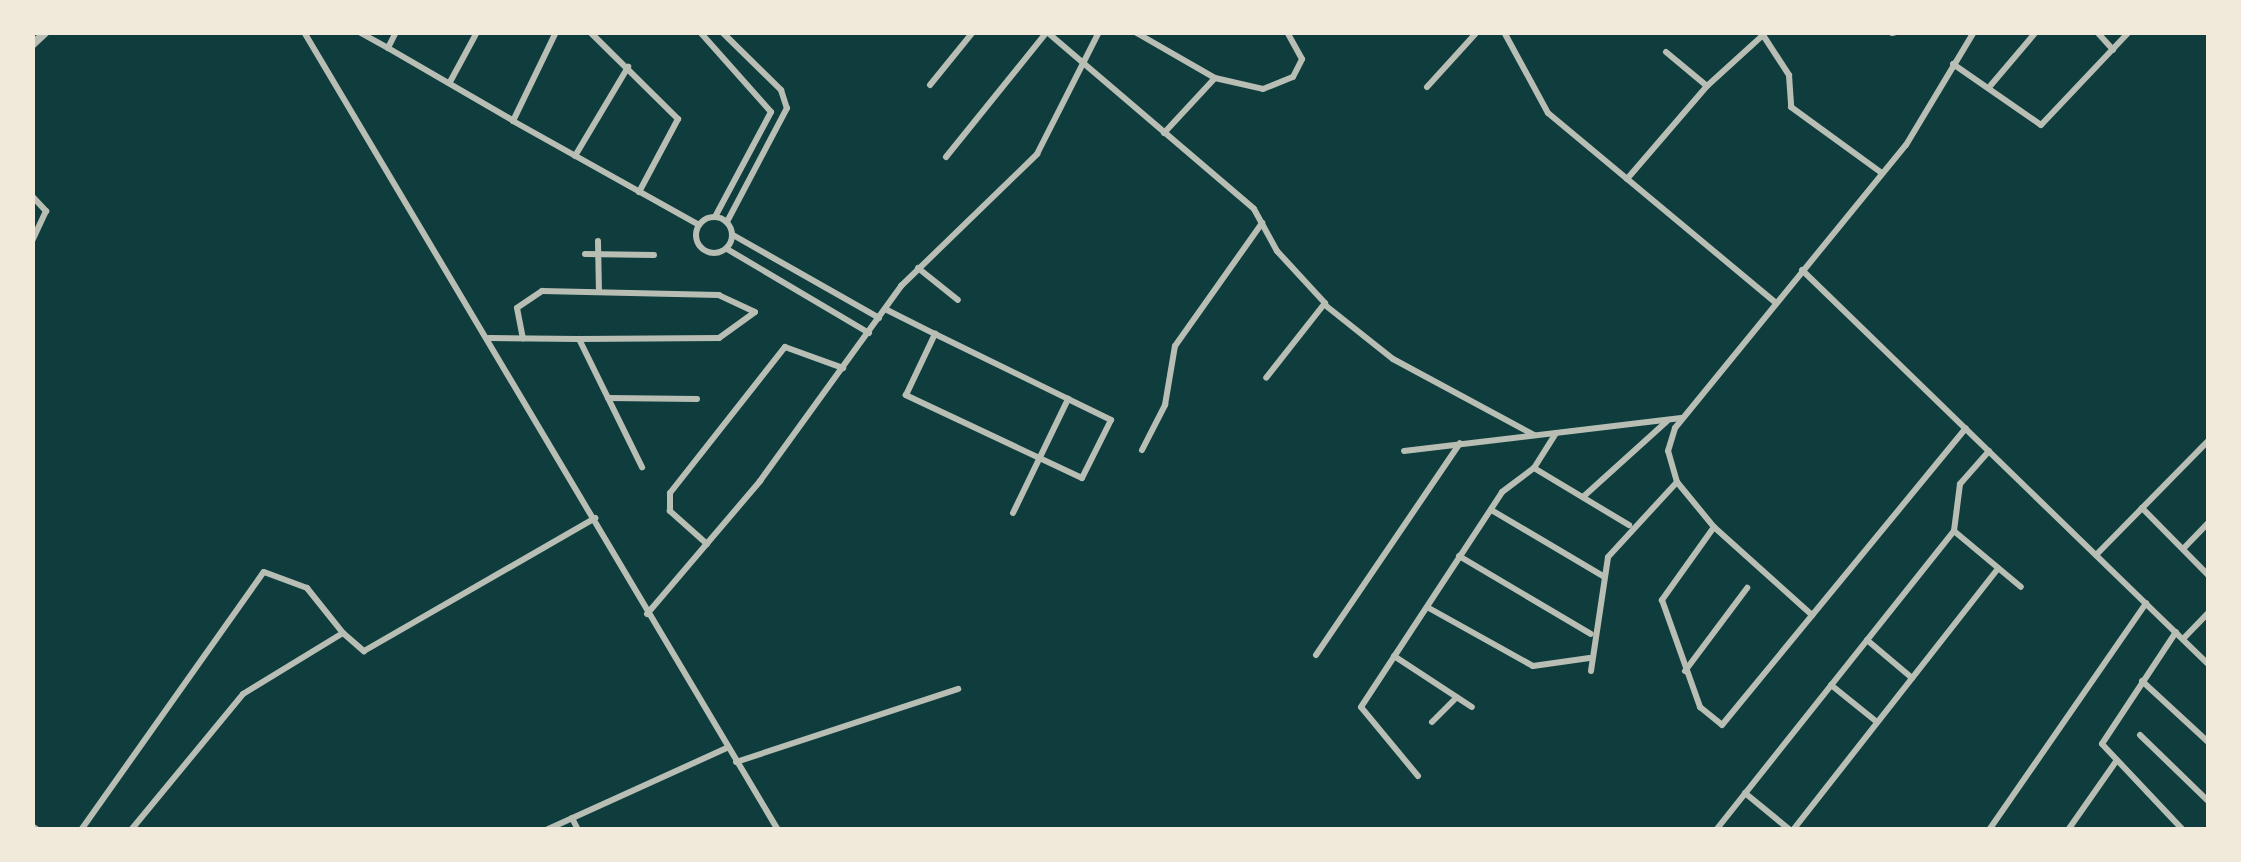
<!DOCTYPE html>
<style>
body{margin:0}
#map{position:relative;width:2241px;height:862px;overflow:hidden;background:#0f3d3e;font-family:Ubuntu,sans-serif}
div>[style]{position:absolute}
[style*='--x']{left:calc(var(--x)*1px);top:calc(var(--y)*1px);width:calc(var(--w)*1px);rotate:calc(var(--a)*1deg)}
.minor>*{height:6px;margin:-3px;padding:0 3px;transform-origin:3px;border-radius:3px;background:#b8beb3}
.minor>.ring{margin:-3px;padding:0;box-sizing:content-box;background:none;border:6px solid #b8beb3;border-radius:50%}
.tertiary>*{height:8px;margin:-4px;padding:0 4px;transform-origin:4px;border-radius:4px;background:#b8beb3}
span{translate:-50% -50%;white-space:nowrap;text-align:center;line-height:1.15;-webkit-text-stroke:10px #f1e9da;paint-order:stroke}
.frame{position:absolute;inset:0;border:35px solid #f1e9da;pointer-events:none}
</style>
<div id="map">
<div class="minor">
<i style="--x:304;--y:32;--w:928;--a:59.29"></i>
<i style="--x:359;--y:32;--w:33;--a:29"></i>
<i style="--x:396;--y:32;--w:18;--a:117"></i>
<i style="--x:388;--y:48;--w:143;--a:30.1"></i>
<i style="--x:556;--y:32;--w:99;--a:115.8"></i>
<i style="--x:513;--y:121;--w:213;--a:29.2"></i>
<i style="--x:590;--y:32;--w:124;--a:44.7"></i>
<i style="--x:678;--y:119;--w:83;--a:118.1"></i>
<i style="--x:700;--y:32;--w:107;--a:48.4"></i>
<i style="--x:771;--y:112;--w:119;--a:118.1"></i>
<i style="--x:722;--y:32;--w:83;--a:44.5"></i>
<i style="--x:781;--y:90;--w:19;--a:72"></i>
<i style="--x:787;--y:108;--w:129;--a:117.8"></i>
<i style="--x:1135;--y:32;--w:92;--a:29.9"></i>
<i style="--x:1504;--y:32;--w:92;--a:61.5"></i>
<i style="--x:1548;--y:113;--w:297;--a:39.8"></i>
<i style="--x:2097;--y:32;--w:24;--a:48"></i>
<i style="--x:1892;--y:33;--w:4;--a:-14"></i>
<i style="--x:1666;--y:52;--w:53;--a:39.7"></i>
<i style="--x:1707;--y:86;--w:76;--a:-42.3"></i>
<i style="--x:1763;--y:35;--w:48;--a:57"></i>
<i style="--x:1789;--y:75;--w:32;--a:86"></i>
<i style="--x:1791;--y:107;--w:112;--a:36"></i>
<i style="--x:1953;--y:64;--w:107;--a:34.7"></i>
<i style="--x:2041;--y:125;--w:128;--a:-46.6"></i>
<i style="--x:450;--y:82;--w:57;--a:-61.6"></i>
<i style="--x:930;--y:85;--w:68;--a:-50.9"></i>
<i style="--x:1991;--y:85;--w:70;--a:-49.7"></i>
<i style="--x:1427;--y:87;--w:74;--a:-47.7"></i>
<i style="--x:1164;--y:133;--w:75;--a:-47.2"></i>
<i style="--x:1215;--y:78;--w:49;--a:12.9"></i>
<i style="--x:1263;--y:89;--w:32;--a:-22"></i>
<i style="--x:1293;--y:77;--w:20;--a:-63"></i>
<i style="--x:1302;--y:59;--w:31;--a:-119"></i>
<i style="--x:575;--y:156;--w:104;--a:-59.2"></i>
<i style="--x:946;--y:157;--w:161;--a:-51.1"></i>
<i style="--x:1047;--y:32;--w:272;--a:40.5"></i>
<i style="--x:1254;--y:209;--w:48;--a:61.3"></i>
<i style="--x:1277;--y:251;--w:71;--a:47.3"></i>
<i style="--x:1325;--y:303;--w:95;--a:128.2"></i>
<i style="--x:1627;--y:179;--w:123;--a:-49.3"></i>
<i style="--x:32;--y:196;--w:21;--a:47"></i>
<i style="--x:46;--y:211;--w:33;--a:115"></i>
<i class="ring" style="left:696px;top:217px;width:30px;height:30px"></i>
<i style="--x:733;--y:235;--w:168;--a:29.6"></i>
<i style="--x:598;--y:241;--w:51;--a:88.9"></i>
<i style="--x:727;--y:249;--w:165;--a:30.6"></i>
<i style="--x:585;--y:254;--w:69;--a:0.8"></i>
<i style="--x:918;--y:268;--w:51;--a:38.7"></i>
<i style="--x:1802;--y:270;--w:566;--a:44.14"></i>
<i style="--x:1325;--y:305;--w:87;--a:38.5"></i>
<i style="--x:1393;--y:359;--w:160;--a:28.3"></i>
<i style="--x:885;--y:309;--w:56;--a:26.6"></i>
<i style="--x:935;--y:334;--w:148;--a:26"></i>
<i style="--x:1068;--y:399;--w:48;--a:26"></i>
<i style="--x:1111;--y:420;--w:65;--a:116.6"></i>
<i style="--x:1082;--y:478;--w:195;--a:-154.8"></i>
<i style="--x:906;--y:395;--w:68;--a:-64.6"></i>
<i style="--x:489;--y:338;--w:90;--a:0.6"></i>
<i style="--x:579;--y:339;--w:140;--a:-0.4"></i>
<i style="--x:719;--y:338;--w:44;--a:-35.8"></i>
<i style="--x:755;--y:312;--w:40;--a:-155"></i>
<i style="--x:719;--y:295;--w:177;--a:-178.7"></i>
<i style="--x:542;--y:291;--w:30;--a:146"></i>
<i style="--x:517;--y:308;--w:31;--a:79"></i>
<i style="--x:579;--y:339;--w:143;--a:63.8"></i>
<i style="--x:608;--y:398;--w:89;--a:0.6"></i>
<i style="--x:1142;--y:450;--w:51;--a:-62.9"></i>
<i style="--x:1165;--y:405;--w:60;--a:-80.4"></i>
<i style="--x:1175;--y:346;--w:151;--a:-54.7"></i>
<i style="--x:1404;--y:451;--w:279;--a:-6.8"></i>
<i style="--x:1989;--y:451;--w:44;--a:131.3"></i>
<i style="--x:1960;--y:484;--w:47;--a:97.3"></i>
<i style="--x:1954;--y:531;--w:87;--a:39.9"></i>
<i style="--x:1534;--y:468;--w:111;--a:31"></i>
<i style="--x:1677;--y:482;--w:58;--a:50.6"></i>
<i style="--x:1714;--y:527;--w:90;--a:125.5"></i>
<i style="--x:1662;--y:600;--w:114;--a:70.4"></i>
<i style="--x:1700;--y:707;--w:28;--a:39"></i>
<i style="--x:1722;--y:725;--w:384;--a:-50.6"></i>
<i style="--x:1583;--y:497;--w:113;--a:-42.1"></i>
<i style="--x:2142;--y:508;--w:94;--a:45.4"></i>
<i style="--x:1493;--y:511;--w:128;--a:30.6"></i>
<i style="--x:1013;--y:513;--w:127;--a:-64.2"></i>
<i style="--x:1714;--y:527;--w:132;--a:41.9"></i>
<i style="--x:707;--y:544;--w:50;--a:-138.3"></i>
<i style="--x:670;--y:511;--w:18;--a:-90"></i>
<i style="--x:670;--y:493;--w:186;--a:-51.8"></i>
<i style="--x:785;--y:347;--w:62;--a:19.9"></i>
<i style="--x:2183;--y:549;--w:36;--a:-46"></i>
<i style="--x:2096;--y:555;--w:160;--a:-45.5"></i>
<i style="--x:1459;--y:556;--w:153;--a:30.6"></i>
<i style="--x:1427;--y:607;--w:121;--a:29.1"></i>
<i style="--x:1533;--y:666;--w:57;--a:-8.1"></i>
<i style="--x:647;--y:614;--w:175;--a:-49.6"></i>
<i style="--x:760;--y:481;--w:241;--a:-54.1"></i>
<i style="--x:901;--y:286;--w:190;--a:-44.1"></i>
<i style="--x:1037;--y:154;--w:137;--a:-63.1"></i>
<i style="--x:2176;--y:632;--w:134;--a:123.5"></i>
<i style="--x:2102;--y:744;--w:118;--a:46.7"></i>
<i style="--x:2183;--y:639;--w:36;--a:-46"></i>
<i style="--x:1867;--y:640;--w:59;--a:40.2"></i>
<i style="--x:1316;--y:655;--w:256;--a:-55.8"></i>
<i style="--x:1394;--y:656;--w:93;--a:33.2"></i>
<i style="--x:1591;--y:671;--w:115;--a:-81.5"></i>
<i style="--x:1608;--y:557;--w:102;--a:-47.4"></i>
<i style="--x:1677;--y:482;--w:32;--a:-106"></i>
<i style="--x:1668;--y:451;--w:24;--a:-73"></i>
<i style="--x:1675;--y:428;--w:365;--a:-50.8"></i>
<i style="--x:1906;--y:145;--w:132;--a:-59"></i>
<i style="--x:1685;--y:671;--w:104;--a:-53.2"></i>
<i style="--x:2142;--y:681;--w:90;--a:42.7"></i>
<i style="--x:1831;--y:685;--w:59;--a:38.8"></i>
<i style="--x:1432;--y:722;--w:35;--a:-45"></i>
<i style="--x:2140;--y:735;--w:95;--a:44.1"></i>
<i style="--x:736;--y:762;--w:234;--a:-18.2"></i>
<i style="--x:1418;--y:776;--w:89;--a:-129.6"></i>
<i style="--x:1361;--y:707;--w:257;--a:-56.7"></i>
<i style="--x:1502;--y:492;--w:40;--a:-37"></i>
<i style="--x:1534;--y:468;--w:41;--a:-57.8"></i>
<i style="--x:1745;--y:793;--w:58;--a:39.4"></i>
<i style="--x:572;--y:818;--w:13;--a:63"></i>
<i style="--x:32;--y:826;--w:7;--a:34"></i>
<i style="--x:81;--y:830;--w:316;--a:-54.7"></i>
<i style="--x:264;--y:572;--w:46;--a:20.4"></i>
<i style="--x:307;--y:588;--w:58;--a:51.3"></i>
<i style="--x:131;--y:830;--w:176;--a:-50.5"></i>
<i style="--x:243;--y:694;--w:117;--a:-31.4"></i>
<i style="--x:343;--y:633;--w:28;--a:41"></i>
<i style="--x:364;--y:651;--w:267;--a:-29.9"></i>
<i style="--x:546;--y:830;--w:199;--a:-24.4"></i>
<i style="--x:1716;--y:830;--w:382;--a:-51.5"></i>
<i style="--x:1793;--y:830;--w:332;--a:-51.9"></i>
<i style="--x:1989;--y:830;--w:276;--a:-55.3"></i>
<i style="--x:2068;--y:830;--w:82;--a:-55"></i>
</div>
<div class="tertiary">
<i style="--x:32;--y:45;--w:19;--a:-43"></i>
</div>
<div class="frame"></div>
</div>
